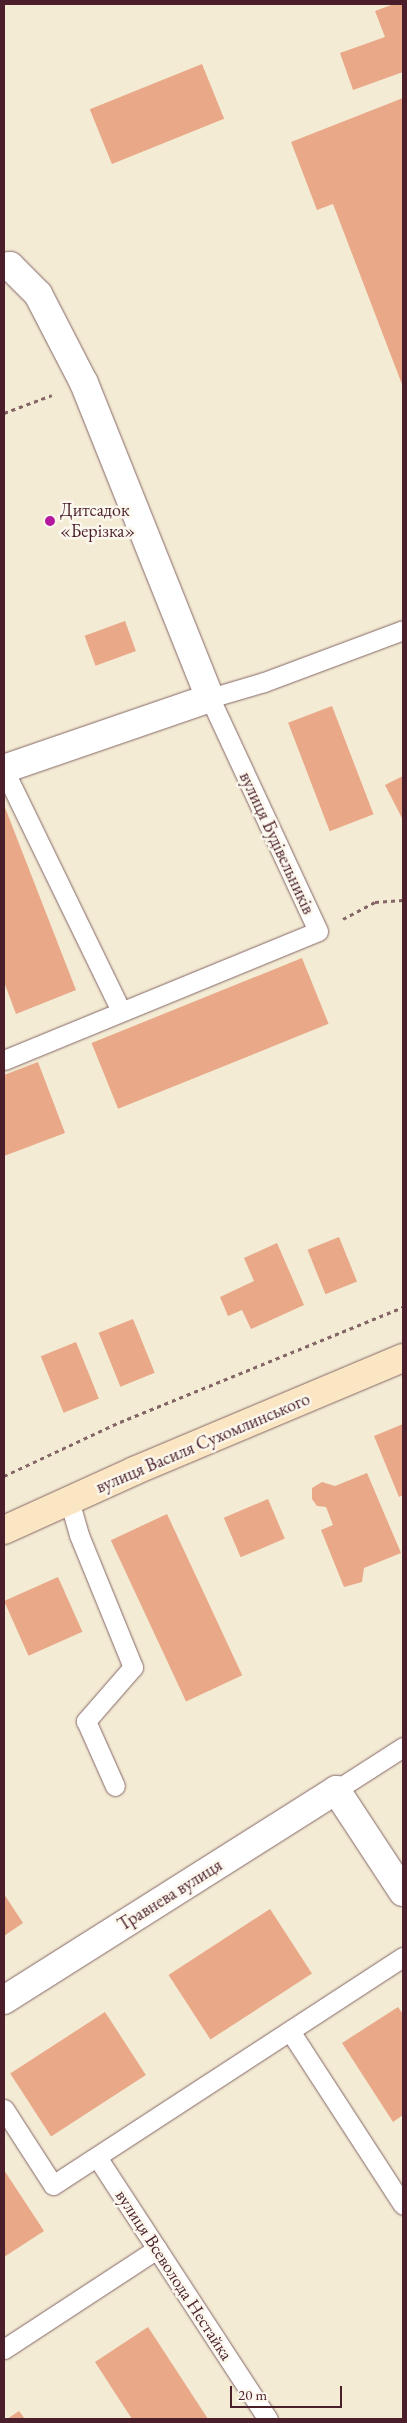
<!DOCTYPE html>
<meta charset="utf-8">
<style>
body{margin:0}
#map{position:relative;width:407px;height:2423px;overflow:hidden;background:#f3ebd4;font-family:"EB Garamond",serif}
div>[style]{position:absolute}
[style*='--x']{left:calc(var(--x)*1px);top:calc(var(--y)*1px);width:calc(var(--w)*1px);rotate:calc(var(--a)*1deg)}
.building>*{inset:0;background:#e9a888;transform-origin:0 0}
.path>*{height:3px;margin-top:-1.5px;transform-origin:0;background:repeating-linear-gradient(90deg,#856666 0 4px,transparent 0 8px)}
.roads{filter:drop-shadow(0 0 1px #856666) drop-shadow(0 0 1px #856666)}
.service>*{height:19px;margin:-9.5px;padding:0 9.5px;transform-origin:9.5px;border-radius:9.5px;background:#fff}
.minor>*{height:28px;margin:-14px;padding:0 14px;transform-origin:14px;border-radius:14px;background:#fff}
.secondary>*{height:28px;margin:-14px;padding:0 14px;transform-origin:14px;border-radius:14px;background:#fbe6c4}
.dots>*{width:14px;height:14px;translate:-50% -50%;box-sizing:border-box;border:2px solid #fbf7ec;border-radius:50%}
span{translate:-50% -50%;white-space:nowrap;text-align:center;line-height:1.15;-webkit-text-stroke:5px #fbf7ec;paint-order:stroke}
.poi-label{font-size:18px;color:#4a1f2b}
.left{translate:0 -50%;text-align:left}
.street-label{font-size:18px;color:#4a1f2b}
.frame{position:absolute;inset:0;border:5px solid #4a1f2b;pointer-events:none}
.scale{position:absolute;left:230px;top:2386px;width:112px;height:22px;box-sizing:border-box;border:2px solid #4a1f2b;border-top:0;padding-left:6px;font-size:15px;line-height:18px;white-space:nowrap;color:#4a1f2b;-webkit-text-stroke:4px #fbf7ec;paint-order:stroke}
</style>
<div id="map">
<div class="building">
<i style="clip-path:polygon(394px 4px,403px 4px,403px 72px,353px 90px,340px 53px,385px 37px,375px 11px)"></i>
<i style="left:202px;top:64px;width:59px;height:121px;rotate:68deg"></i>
<i style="clip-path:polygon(403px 98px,403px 387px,333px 204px,317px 210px,291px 142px)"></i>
<i style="left:125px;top:621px;width:32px;height:43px;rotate:70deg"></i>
<i style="left:332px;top:706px;width:116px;height:47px;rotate:69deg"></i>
<i style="clip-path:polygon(403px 776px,403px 820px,385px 785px)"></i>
<i style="clip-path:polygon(4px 805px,76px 990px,16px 1014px,4px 982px)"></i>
<i style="left:302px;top:958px;width:71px;height:227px;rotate:68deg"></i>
<i style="clip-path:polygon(38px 1062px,65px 1133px,4px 1156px,4px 1075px)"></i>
<i style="left:339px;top:1237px;width:48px;height:34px;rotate:68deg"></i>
<i style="clip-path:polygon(277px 1243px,304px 1305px,251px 1329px,242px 1310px,228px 1316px,220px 1297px,254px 1281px,244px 1258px)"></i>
<i style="left:133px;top:1319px;width:58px;height:37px;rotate:68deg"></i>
<i style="left:76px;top:1342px;width:61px;height:38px;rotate:68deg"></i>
<i style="clip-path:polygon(403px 1424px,403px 1495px,399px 1497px,374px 1436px)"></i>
<i style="clip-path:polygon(367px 1473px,401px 1553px,364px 1568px,362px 1582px,344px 1587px,321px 1530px,333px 1525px,326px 1507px,317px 1506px,312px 1499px,312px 1488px,322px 1482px,335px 1486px)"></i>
<i style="left:268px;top:1499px;width:43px;height:48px;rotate:67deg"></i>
<i style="left:167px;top:1514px;width:178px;height:62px;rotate:65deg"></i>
<i style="left:58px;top:1577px;width:60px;height:59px;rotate:66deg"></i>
<i style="clip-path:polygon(4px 1894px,23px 1923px,4px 1936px)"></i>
<i style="left:270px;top:1909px;width:77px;height:121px;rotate:57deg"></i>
<i style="clip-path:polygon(398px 2007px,403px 2014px,403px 2115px,393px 2122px,342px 2043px)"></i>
<i style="left:105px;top:2012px;width:75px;height:113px;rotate:57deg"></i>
<i style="clip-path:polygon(4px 2170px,44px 2231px,4px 2257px)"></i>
<i style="clip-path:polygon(148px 2327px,208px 2419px,132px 2419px,95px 2362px)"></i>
<i style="clip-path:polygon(19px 2411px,25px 2419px,7px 2419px)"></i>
</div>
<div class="path">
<i style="--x:4;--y:413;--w:51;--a:-20.6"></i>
<i style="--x:343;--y:919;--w:36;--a:-28"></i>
<i style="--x:375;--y:902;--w:28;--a:-4"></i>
<i style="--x:4;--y:1476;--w:128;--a:-25"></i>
<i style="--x:120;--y:1422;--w:305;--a:-22.1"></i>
</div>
<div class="roads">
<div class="service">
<i style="--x:4;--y:770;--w:268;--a:64.1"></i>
<i style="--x:4;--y:1060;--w:339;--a:-22.3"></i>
<i style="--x:318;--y:931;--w:257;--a:-114.9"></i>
<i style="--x:210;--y:698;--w:56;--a:-16.5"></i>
<i style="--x:264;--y:682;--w:148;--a:-20.5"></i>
<i style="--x:69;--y:1500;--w:36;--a:74"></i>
<i style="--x:79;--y:1535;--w:143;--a:67.8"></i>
<i style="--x:133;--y:1667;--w:72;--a:131"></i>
<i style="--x:86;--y:1721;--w:71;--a:66"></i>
<i style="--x:336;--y:1790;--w:80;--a:-32.7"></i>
<i style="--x:290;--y:2031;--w:207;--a:57"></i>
<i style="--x:4;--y:2109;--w:90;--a:57.2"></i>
<i style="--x:53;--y:2185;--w:418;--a:-33.1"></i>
<i style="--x:97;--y:2157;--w:313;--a:56.9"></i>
<i style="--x:4;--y:2349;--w:183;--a:-33.2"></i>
</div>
<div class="minor">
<i style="--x:4;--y:267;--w:6;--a:-9"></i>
<i style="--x:10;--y:266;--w:40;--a:45"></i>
<i style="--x:38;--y:294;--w:100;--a:62.7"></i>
<i style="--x:84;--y:383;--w:339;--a:68.2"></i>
<i style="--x:210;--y:698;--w:218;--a:161"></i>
<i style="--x:4;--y:2000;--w:393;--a:-32.3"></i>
<i style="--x:336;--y:1790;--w:122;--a:56.7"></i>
</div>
<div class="secondary">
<i style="--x:4;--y:1530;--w:143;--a:-24.4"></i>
<i style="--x:134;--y:1471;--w:292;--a:-22.8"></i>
</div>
</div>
<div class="dots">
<i style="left:50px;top:521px;background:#b5179e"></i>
</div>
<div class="poi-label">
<span class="left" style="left:60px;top:521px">Дитсадок<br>«Берізка»</span>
</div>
<div class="street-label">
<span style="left:277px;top:843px;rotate:65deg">вулиця Будівельників</span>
<span style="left:203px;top:1443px;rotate:-23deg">вулиця Василя Сухомлинського</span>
<span style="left:170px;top:1895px;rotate:-32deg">Травнева вулиця</span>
<span style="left:174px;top:2275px;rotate:57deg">вулиця Всеволода Нестайка</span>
</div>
<div class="frame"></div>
<div class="scale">20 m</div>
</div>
